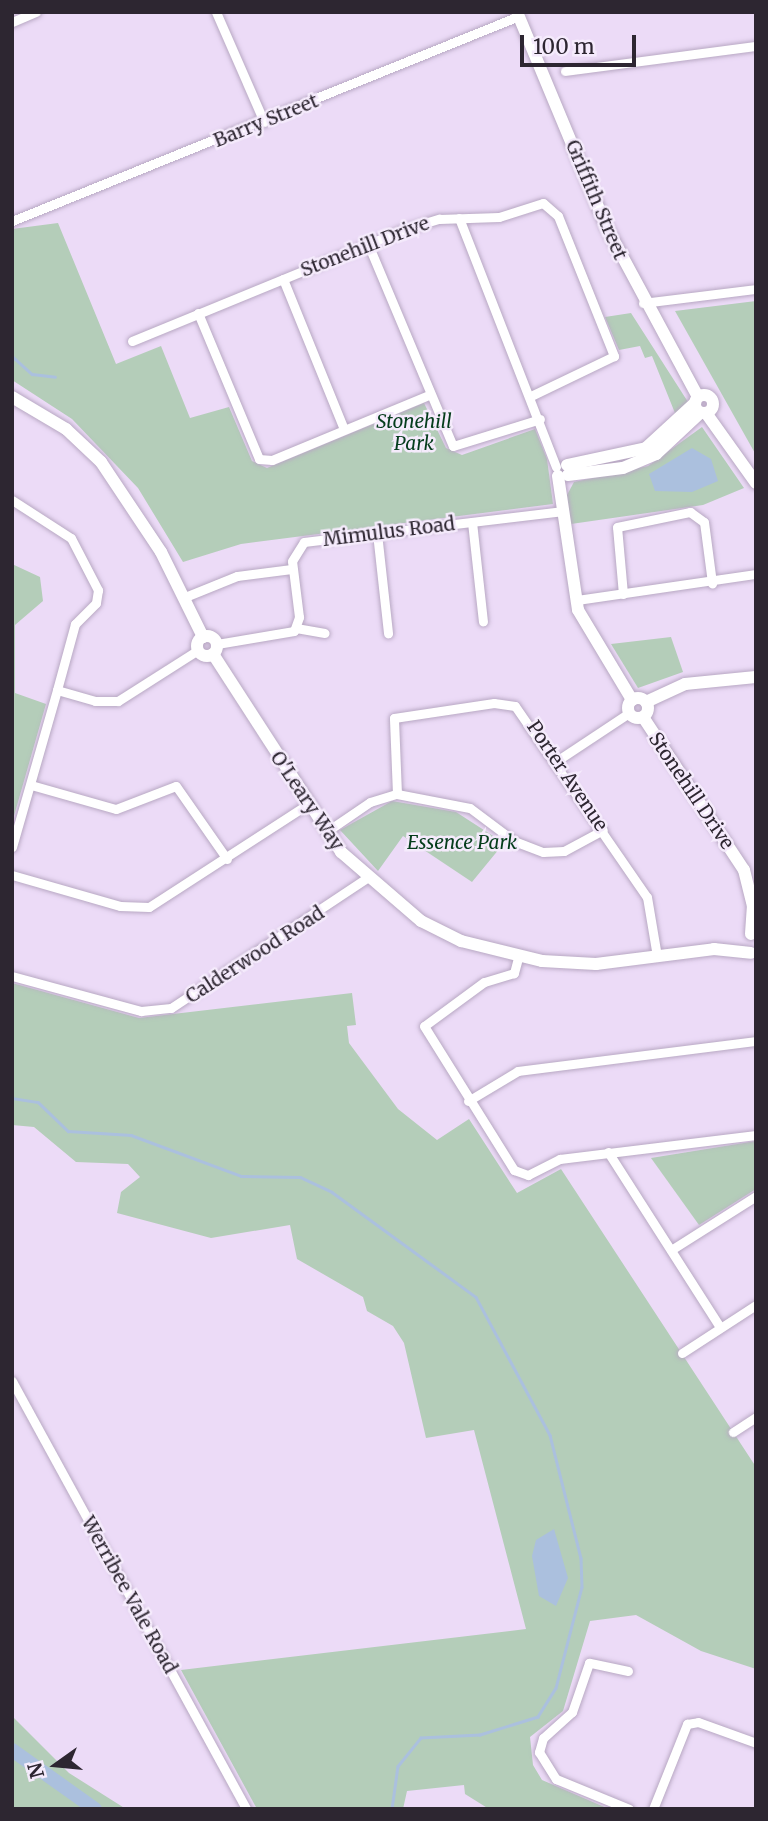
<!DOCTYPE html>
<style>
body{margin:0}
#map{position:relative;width:768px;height:1821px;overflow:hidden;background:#ecdbf7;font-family:Merriweather,serif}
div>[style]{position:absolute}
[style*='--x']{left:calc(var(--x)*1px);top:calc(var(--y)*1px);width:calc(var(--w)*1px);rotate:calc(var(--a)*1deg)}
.green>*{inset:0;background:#b4cdb9}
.water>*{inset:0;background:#abc0de}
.stream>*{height:2.5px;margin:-1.25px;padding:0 1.25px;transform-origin:1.25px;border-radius:1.25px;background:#abc0de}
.river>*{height:14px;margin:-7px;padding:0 7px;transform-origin:7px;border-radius:7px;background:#abc0de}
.roads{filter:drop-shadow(0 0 2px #b8a8c3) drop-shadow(0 0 2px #b8a8c3)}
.street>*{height:9px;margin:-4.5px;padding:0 4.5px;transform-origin:4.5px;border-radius:4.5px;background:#fff}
.secondary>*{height:12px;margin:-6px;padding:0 6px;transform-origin:6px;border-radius:6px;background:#fff}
.secondary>.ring{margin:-6px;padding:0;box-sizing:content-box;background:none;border:12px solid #fff;border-radius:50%}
span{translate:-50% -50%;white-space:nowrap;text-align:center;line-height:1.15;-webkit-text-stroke:5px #f5ebfc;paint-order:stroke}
.street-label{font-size:19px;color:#2d2631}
.park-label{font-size:19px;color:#053d1c;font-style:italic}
.frame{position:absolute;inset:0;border:14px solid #2d2631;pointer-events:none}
.north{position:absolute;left:21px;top:1730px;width:70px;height:70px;-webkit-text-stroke:5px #f5ebfc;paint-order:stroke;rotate:255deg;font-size:19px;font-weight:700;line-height:28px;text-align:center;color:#2d2631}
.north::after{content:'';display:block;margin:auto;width:24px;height:32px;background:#2d2631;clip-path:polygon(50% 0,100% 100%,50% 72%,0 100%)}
.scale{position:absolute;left:520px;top:35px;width:116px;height:32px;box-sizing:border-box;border:4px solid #2d2631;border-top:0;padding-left:9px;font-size:21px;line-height:24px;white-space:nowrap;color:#2d2631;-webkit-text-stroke:5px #f5ebfc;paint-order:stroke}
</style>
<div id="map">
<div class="green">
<i style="clip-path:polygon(58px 223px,116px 364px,161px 346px,190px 418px,229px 407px,252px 461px,267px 468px,424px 403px,446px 448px,462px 455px,535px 429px,547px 459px,553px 504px,241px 544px,183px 562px,138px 488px,72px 419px,12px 380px,12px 229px)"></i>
<i style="clip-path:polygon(756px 301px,756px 455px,675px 311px)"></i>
<i style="clip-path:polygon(631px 313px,688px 402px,677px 418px,652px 356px,645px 358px,640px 346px,619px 350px,605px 317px)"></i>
<i style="clip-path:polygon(702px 427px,744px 488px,703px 505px,571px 524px,567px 495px,574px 482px,648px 466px)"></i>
<i style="clip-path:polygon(12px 564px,40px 577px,43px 601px,15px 625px,15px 693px,46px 704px,12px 823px)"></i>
<i style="clip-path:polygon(671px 637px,683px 672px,638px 688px,611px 644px)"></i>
<i style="clip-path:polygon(392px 801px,456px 812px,504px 843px,472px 882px,403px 836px,378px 871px,340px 830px)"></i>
<i style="clip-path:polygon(12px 983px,139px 1018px,352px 993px,356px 1025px,347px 1026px,349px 1043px,398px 1109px,437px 1140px,469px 1119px,517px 1193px,561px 1169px,756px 1467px,756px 1669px,701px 1651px,636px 1615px,590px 1621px,563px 1711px,530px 1737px,533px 1765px,542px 1780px,609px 1809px,489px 1809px,465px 1794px,464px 1785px,407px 1791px,403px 1809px,257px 1809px,181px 1670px,526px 1629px,474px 1430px,426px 1438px,404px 1343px,393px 1326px,367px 1311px,363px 1297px,297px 1259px,290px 1225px,211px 1238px,117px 1213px,121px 1192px,140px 1177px,128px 1164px,76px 1162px,34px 1127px,12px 1125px)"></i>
<i style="clip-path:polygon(756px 1141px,756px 1189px,699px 1225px,651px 1158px)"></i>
<i style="clip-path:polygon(12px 1716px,69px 1773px,126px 1809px,12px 1809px)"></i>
</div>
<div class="water">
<i style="clip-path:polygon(692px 448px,711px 459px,718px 481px,692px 492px,655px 491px,649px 474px)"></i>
<i style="clip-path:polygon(554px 1529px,568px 1578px,556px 1606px,539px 1596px,532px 1556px,536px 1540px)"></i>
</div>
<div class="stream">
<i style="--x:12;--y:356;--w:27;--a:42"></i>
<i style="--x:32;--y:374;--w:23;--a:7"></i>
<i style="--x:12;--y:1098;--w:26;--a:9"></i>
<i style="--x:38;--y:1102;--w:42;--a:44"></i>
<i style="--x:68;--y:1131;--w:63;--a:3.6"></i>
<i style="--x:131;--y:1135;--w:117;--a:20.4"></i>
<i style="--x:241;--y:1176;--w:59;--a:1"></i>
<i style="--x:300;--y:1177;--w:35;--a:25"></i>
<i style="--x:332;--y:1192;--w:178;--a:36.1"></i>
<i style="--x:476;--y:1297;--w:157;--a:61.8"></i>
<i style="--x:550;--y:1435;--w:127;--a:75.9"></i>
<i style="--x:581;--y:1558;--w:29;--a:88"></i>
<i style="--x:582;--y:1587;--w:104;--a:104.4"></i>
<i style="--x:556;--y:1688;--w:34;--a:122"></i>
<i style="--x:538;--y:1717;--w:61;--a:162.8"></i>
<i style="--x:480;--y:1735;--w:59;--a:177.1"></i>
<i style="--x:421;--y:1738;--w:36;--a:129"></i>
<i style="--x:398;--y:1766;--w:43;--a:97.9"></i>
</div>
<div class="river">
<i style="--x:12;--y:1750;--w:102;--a:35.4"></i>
</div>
<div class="roads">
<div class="street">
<i style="--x:216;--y:12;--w:120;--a:66.4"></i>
<i style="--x:12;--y:22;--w:26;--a:-23"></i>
<i style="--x:565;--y:71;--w:193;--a:-7.5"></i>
<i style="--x:459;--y:218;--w:267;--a:68.7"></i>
<i style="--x:12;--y:221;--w:547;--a:-22.02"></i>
<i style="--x:368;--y:244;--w:219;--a:67.2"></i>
<i style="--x:453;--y:446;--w:91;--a:-17.2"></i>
<i style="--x:283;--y:279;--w:162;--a:67.9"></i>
<i style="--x:643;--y:303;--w:114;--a:-7.1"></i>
<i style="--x:198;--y:313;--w:158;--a:67.3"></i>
<i style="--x:259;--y:459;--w:13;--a:4"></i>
<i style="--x:272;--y:460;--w:170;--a:-22.5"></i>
<i style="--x:132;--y:341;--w:292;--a:-22.3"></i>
<i style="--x:402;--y:230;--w:39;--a:-17"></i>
<i style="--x:439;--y:219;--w:60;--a:-1.9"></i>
<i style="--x:499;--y:217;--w:46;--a:-17.7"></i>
<i style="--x:543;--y:203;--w:20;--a:41"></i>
<i style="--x:558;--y:216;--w:151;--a:68.2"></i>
<i style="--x:614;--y:356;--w:92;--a:154.3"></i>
<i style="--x:12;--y:500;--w:70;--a:32.8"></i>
<i style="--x:71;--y:538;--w:59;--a:62.6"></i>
<i style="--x:98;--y:590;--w:13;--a:99"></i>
<i style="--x:96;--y:603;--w:30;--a:135"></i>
<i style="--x:75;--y:624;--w:68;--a:105.3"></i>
<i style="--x:472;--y:522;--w:100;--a:83.7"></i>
<i style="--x:377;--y:533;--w:101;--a:83.7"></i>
<i style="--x:623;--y:594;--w:67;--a:-95.1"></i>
<i style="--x:617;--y:527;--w:75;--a:-11.6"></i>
<i style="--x:690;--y:512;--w:17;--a:36"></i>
<i style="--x:704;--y:522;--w:62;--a:82.5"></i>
<i style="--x:185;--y:597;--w:56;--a:-22"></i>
<i style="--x:237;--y:576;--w:55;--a:-7.3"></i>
<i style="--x:577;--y:600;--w:181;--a:-8.3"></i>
<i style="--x:296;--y:628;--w:29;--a:10"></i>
<i style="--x:217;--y:644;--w:78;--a:-9.6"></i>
<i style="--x:294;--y:631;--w:15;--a:-70"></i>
<i style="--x:299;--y:617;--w:56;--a:-97.1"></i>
<i style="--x:292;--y:561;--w:22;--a:-58"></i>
<i style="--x:304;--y:542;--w:261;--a:-6.8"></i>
<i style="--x:558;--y:760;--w:85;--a:-33.5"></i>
<i style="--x:31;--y:785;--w:88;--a:15.8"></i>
<i style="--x:116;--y:809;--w:64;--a:-21"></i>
<i style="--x:176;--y:786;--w:89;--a:55.1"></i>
<i style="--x:397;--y:794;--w:76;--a:-92.3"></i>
<i style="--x:394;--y:718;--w:101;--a:-8.5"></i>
<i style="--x:494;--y:703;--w:21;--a:8"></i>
<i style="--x:515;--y:706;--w:232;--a:55.4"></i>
<i style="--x:647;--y:897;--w:60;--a:80.4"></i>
<i style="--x:326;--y:832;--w:53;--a:-34.3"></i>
<i style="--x:370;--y:802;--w:28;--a:-17"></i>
<i style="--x:397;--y:794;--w:74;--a:10.9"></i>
<i style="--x:470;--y:808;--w:55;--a:36.9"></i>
<i style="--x:514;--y:841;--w:31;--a:21"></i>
<i style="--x:543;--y:852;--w:21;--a:-3"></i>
<i style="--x:564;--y:851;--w:44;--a:-28.3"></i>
<i style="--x:12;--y:847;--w:163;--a:-74"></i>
<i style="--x:57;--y:690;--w:40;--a:16"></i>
<i style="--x:95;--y:701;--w:23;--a:0"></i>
<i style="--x:118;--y:701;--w:95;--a:-32.5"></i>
<i style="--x:12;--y:875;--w:112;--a:16"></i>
<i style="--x:120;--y:906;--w:29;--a:2"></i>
<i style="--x:149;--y:907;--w:189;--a:-32.9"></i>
<i style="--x:518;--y:958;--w:16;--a:105"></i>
<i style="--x:514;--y:973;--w:31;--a:163"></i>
<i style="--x:484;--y:982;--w:74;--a:143.7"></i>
<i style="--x:424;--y:1026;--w:170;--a:58"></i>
<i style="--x:514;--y:1170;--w:15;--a:20"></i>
<i style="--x:528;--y:1175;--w:36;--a:-27"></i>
<i style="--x:560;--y:1159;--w:197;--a:-7"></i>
<i style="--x:12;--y:976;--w:134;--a:15.2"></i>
<i style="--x:141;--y:1011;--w:30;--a:-6"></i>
<i style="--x:171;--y:1008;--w:235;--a:-33.6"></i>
<i style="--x:468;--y:1101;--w:58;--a:-31"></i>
<i style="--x:518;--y:1071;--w:240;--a:-7.2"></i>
<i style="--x:608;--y:1152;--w:208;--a:57.4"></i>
<i style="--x:671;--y:1250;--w:101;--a:-32.4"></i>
<i style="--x:682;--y:1353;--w:88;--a:-33"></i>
<i style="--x:12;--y:1381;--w:488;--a:61.3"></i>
<i style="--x:733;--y:1432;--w:27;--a:-33"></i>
<i style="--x:628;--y:1671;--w:40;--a:-168"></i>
<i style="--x:589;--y:1663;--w:52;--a:109.1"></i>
<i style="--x:572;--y:1712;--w:39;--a:138"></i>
<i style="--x:543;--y:1738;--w:15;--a:106"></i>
<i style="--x:539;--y:1752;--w:32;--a:58"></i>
<i style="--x:556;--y:1779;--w:79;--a:22.3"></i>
<i style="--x:653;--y:1809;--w:92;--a:-68.2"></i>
<i style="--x:687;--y:1724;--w:11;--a:-10"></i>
<i style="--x:698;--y:1722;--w:62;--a:19.9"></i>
</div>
<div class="secondary">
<i style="--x:517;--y:12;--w:232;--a:67.4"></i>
<i style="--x:606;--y:226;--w:194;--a:61.7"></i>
<i class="ring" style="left:695px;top:395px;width:6px;height:6px"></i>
<i style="--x:12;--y:397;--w:63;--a:30.7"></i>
<i style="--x:66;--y:429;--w:48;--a:43.3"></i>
<i style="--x:101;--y:462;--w:108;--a:56.3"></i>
<i style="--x:161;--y:552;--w:95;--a:63.7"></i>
<i style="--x:706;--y:413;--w:86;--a:54.5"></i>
<i style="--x:567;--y:465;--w:81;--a:-12.1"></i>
<i style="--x:646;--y:448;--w:67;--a:-42.6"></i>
<i style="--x:568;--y:475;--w:55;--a:-7.3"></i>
<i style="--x:623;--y:468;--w:36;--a:-23"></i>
<i style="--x:656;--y:454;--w:60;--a:-43"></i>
<i style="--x:558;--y:476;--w:135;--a:81.5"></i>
<i style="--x:578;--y:610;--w:105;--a:59"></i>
<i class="ring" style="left:197px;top:636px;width:8px;height:8px"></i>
<i style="--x:213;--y:654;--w:236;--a:57.1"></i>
<i style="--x:341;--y:852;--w:106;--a:40.8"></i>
<i style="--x:421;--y:921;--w:45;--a:26.6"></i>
<i style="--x:461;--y:941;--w:83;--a:13.9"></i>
<i style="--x:542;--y:961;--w:54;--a:3.2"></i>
<i style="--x:596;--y:964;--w:119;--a:-7.2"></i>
<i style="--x:714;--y:949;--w:37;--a:6"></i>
<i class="ring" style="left:628px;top:698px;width:8px;height:8px"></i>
<i style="--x:646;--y:702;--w:43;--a:-24.8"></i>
<i style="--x:685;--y:684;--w:71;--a:-5.6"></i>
<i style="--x:643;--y:717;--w:183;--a:56.6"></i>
<i style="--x:744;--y:870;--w:36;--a:76"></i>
<i style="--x:753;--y:905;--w:29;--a:94"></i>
</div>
</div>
<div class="street-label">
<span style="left:266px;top:121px;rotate:-22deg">Barry Street</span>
<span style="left:596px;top:200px;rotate:67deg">Griffith Street</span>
<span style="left:365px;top:247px;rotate:-21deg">Stonehill Drive</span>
<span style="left:389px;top:532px;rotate:-7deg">Mimulus Road</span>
<span style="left:567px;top:776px;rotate:56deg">Porter Avenue</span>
<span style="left:691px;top:791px;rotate:56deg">Stonehill Drive</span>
<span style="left:307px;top:801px;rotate:56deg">O'Leary Way</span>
<span style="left:255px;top:955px;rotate:-33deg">Calderwood Road</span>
<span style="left:129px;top:1595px;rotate:61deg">Werribee Vale Road</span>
</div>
<div class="park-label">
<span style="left:414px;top:433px">Stonehill<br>Park</span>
<span style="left:462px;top:843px">Essence Park</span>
</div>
<div class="frame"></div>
<div class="north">N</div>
<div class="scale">100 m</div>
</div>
